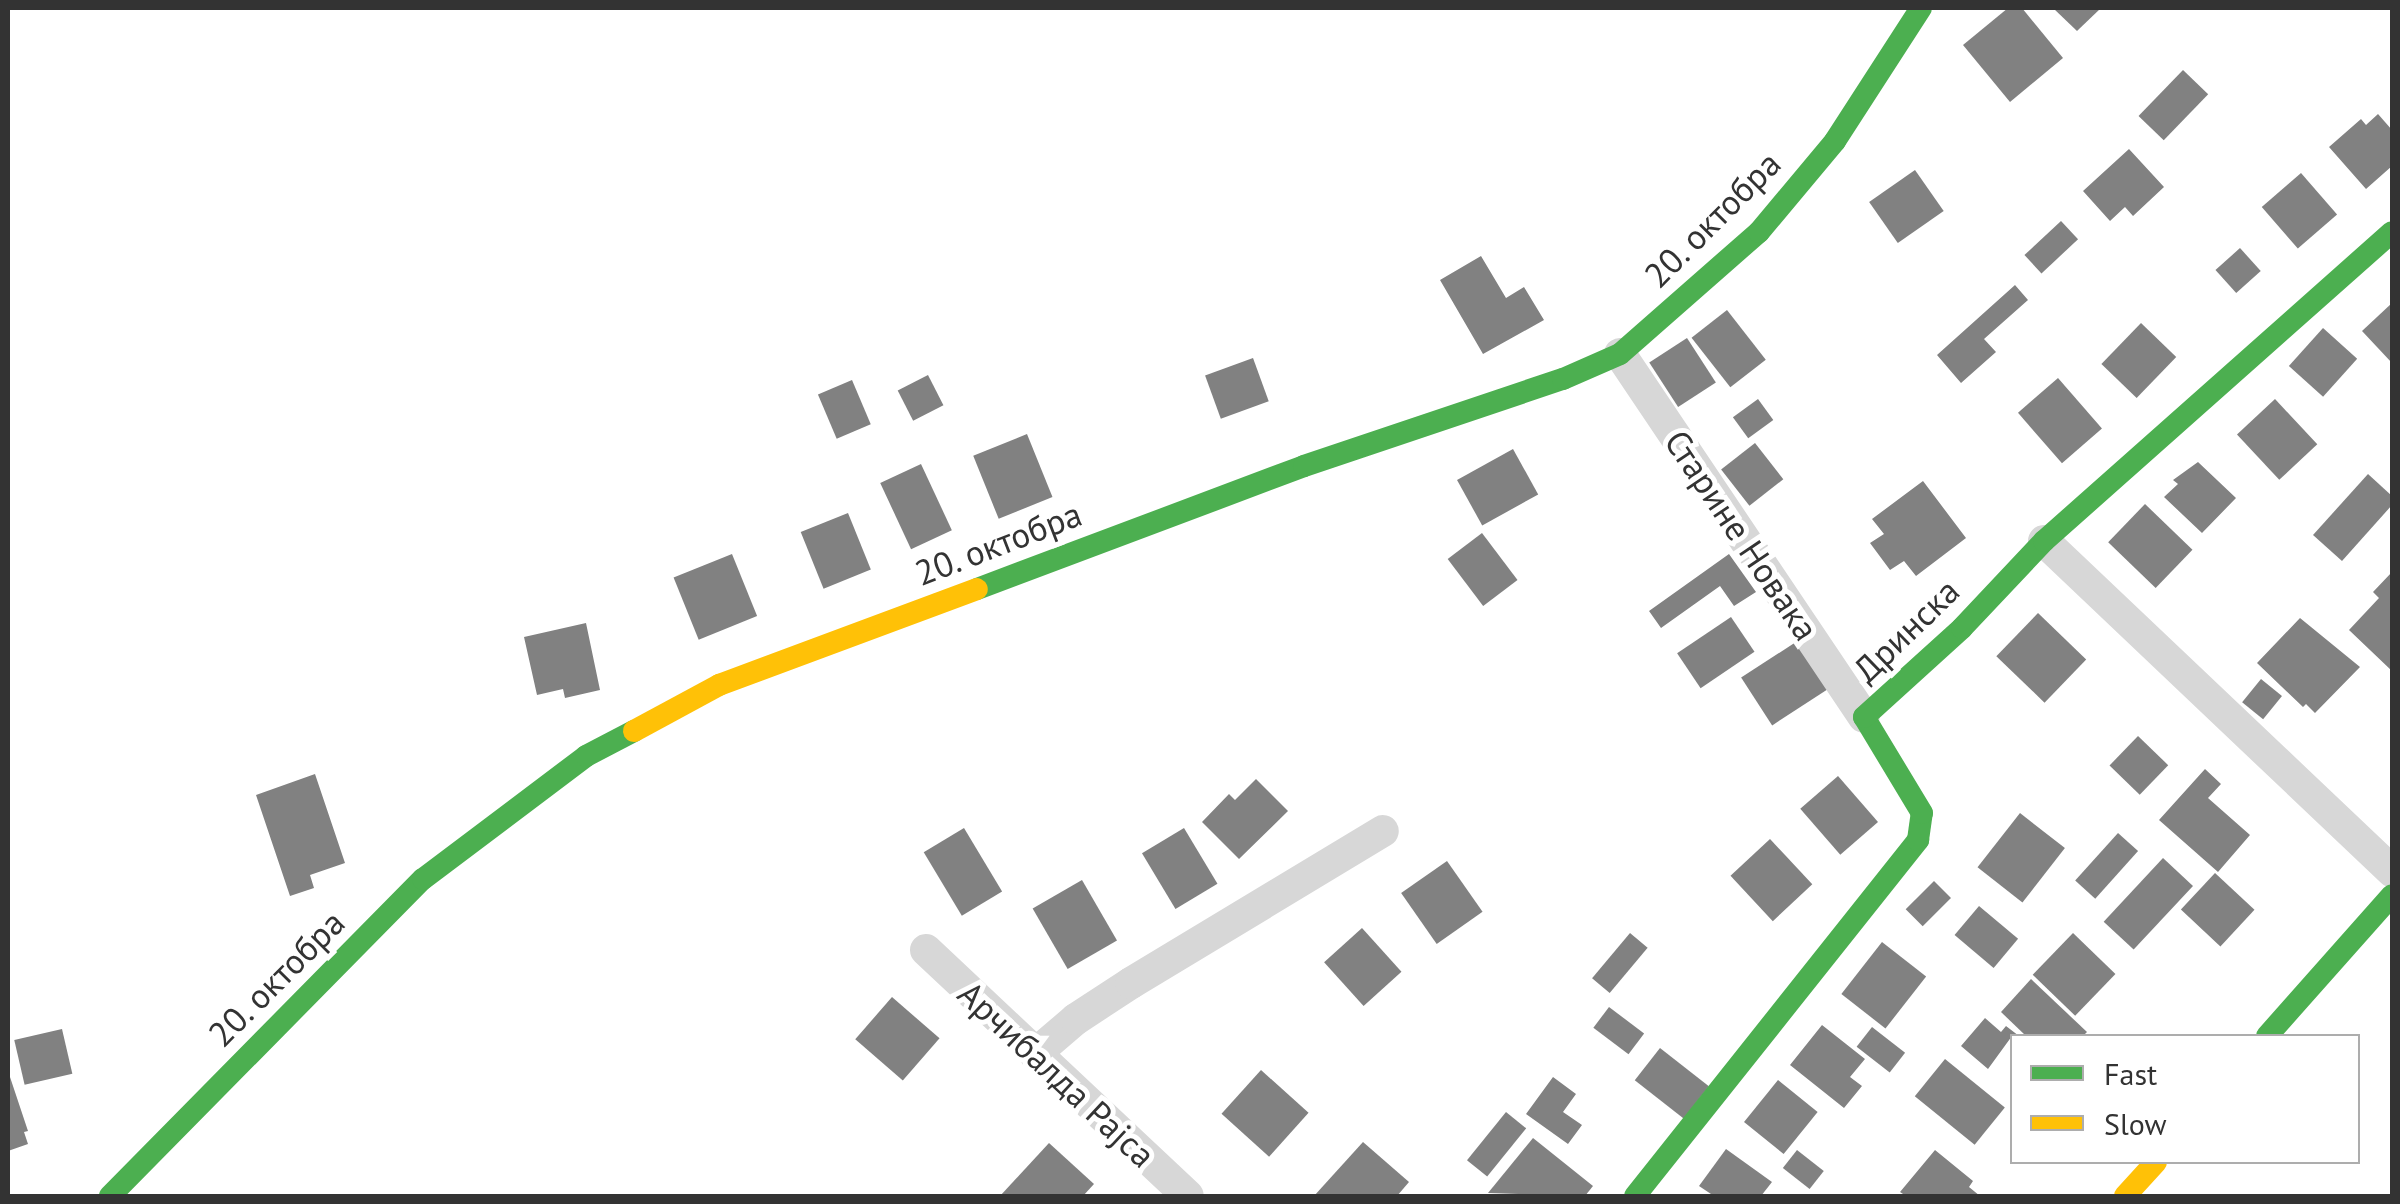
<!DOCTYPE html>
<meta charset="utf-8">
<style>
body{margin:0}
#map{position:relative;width:2400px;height:1204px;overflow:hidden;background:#fff;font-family:"PT Sans",sans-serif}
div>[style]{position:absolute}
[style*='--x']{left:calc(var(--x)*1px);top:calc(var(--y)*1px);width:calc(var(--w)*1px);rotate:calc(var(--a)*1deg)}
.building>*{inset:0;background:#818181;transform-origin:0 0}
.street>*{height:32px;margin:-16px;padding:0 16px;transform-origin:16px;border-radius:16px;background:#d7d7d7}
.fast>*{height:22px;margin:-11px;padding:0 11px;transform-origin:11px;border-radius:11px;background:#4caf50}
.slow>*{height:22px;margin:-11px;padding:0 11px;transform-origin:11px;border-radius:11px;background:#ffc107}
span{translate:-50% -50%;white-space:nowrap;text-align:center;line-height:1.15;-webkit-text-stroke:10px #fff;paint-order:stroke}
.street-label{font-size:35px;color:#333}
.frame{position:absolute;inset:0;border:10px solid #333;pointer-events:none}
.legend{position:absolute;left:2010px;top:1034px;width:350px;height:130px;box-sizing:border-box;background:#fff;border:2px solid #adadad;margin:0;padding:12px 18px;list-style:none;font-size:30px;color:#333}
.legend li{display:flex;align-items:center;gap:20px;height:50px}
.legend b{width:50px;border:2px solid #adadad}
</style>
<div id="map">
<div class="building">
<i style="clip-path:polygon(2008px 8px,2022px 8px,2063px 58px,2010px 102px,1963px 45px)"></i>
<i style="clip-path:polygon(2053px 8px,2101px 8px,2077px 31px)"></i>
<i style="left:2183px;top:70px;width:35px;height:64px;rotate:44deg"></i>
<i style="clip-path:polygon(2378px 114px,2392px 130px,2392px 166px,2366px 189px,2329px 147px,2361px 119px,2366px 125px)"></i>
<i style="clip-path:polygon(2129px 149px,2164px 187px,2133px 216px,2125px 207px,2110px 221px,2083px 191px)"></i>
<i style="left:1915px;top:170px;width:50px;height:56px;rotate:55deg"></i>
<i style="left:2301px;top:173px;width:55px;height:52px;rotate:49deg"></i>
<i style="left:2061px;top:221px;width:25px;height:50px;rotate:47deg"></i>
<i style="left:2240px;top:248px;width:31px;height:33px;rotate:48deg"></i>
<i style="clip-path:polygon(1481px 256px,1506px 298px,1524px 287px,1544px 320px,1483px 354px,1440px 280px)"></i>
<i style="clip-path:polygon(2015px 285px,2028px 300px,1984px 339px,1996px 352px,1961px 383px,1937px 355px)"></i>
<i style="clip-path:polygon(2392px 303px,2392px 363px,2362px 331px)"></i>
<i style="left:1727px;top:310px;width:63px;height:45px;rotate:52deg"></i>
<i style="left:2141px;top:323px;width:49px;height:57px;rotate:44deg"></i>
<i style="left:2323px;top:328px;width:46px;height:51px;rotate:42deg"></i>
<i style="left:1687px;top:338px;width:53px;height:45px;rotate:57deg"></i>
<i style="left:1253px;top:358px;width:46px;height:51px;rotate:70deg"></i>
<i style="left:928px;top:375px;width:34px;height:34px;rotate:63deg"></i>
<i style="left:2058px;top:378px;width:67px;height:53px;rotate:49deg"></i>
<i style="left:852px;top:380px;width:48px;height:37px;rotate:67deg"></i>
<i style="left:1758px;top:399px;width:26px;height:31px;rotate:54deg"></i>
<i style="left:2275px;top:399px;width:62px;height:52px;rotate:47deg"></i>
<i style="left:1027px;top:434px;width:68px;height:58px;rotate:68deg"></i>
<i style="left:1755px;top:443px;width:46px;height:43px;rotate:52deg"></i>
<i style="left:1513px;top:449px;width:52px;height:64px;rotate:61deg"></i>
<i style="clip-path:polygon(2198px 462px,2236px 498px,2202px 533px,2164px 497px,2178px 484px,2173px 480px)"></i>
<i style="left:921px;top:464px;width:73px;height:45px;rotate:65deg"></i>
<i style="clip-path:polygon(2368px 474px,2392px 496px,2392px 505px,2342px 561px,2313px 535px)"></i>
<i style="clip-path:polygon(1923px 481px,1966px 538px,1916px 576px,1904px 561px,1890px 570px,1870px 543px,1884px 534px,1872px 519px)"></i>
<i style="left:2145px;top:504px;width:66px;height:53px;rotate:44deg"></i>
<i style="left:848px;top:513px;width:61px;height:51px;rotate:68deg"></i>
<i style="left:1482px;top:533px;width:59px;height:43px;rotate:53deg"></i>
<i style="left:732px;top:554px;width:67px;height:63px;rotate:68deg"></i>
<i style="clip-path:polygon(1729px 554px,1756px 592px,1734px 606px,1720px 586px,1661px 628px,1649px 611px)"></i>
<i style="clip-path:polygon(2392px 572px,2392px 671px,2349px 630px,2379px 598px,2373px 592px)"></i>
<i style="left:2038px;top:613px;width:67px;height:60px;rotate:44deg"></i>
<i style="left:1731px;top:617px;width:42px;height:65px;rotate:56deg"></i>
<i style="clip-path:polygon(2300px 618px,2360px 667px,2315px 713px,2306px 704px,2303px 707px,2257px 663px)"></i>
<i style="clip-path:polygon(586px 623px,600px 690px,565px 698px,563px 689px,537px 695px,524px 637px)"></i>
<i style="left:1799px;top:640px;width:57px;height:69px;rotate:57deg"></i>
<i style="left:2261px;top:679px;width:27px;height:30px;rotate:39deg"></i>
<i style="left:2138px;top:736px;width:42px;height:41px;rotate:44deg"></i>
<i style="clip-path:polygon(2205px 769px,2221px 784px,2208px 798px,2250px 835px,2218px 872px,2159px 820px)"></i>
<i style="clip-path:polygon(315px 774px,345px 863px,310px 875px,314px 888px,290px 896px,256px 795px)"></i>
<i style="left:1838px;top:776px;width:61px;height:50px;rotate:49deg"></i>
<i style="clip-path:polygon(1256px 779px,1288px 811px,1239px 859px,1202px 822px,1229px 794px,1235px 800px)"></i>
<i style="left:2020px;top:813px;width:57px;height:69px;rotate:38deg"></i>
<i style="left:964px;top:828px;width:74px;height:47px;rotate:59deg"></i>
<i style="left:1184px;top:828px;width:65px;height:49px;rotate:59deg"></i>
<i style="left:2118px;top:833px;width:27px;height:64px;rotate:42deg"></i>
<i style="left:1770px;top:839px;width:62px;height:54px;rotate:47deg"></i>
<i style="left:2163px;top:858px;width:41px;height:87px;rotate:43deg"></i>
<i style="left:1447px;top:861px;width:62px;height:56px;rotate:55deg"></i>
<i style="left:2215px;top:873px;width:54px;height:50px;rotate:43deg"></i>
<i style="left:1082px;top:880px;width:70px;height:57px;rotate:60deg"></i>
<i style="left:1934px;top:881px;width:24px;height:40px;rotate:45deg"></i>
<i style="left:1979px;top:906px;width:51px;height:38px;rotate:40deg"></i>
<i style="left:1362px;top:928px;width:59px;height:51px;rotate:48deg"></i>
<i style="left:1630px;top:933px;width:23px;height:59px;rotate:40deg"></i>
<i style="left:2073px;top:933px;width:59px;height:58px;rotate:44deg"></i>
<i style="left:1882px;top:942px;width:56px;height:66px;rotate:38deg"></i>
<i style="clip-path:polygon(2031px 979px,2087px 1032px,2083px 1036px,2026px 1036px,2001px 1012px)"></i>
<i style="left:892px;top:997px;width:63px;height:56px;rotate:41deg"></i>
<i style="left:1609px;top:1007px;width:44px;height:26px;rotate:37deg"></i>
<i style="clip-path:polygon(1985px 1018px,2001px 1032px,2006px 1026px,2019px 1036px,2012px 1036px,1988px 1069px,1961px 1046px)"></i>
<i style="clip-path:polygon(1822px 1025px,1865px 1059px,1850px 1077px,1862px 1086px,1844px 1108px,1790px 1065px)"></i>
<i style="left:1872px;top:1027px;width:42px;height:25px;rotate:38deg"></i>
<i style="left:62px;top:1029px;width:46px;height:49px;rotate:77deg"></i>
<i style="left:1660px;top:1048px;width:62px;height:41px;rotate:38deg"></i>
<i style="left:1945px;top:1059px;width:77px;height:48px;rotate:39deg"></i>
<i style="left:1261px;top:1070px;width:64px;height:59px;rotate:42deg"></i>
<i style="clip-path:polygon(8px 1071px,28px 1131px,24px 1132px,28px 1144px,8px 1151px)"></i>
<i style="clip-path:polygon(1553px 1077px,1576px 1094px,1563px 1112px,1582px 1125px,1568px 1144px,1526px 1114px)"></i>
<i style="left:1778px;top:1080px;width:51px;height:54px;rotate:39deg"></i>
<i style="left:1506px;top:1112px;width:26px;height:62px;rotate:39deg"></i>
<i style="clip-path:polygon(1533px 1138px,1593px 1186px,1585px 1196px,1488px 1193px)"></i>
<i style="clip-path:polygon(1363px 1142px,1409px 1182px,1397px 1196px,1314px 1196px)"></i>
<i style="clip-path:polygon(1049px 1143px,1094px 1184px,1083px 1196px,1000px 1196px)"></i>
<i style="clip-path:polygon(1726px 1149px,1772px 1182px,1761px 1196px,1714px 1196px,1699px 1186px)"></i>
<i style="left:1797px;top:1150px;width:34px;height:23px;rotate:38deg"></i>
<i style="clip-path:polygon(1935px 1150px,1973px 1181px,1969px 1187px,1980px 1196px,1906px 1196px,1900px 1192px)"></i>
</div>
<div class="street">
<i style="--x:1620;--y:354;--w:437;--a:56.1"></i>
<i style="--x:2044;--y:541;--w:480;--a:43.5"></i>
<i style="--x:926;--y:950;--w:359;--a:43.2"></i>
<i style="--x:1035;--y:1054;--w:54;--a:-40.5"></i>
<i style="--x:1076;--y:1019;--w:66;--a:-33.2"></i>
<i style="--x:1131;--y:983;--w:294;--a:-31.1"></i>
</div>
<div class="fast">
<i style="--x:977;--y:589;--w:349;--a:-20.6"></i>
<i style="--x:1304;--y:466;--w:273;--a:-18.6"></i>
<i style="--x:1563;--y:379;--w:62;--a:-23.7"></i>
<i style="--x:1620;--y:354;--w:185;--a:-41.3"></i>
<i style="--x:1759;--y:232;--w:119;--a:-50.1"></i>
<i style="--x:1835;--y:141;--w:158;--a:-57.1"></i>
<i style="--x:2267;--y:1036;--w:188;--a:-48.4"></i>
<i style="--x:110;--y:1196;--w:445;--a:-45.4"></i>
<i style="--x:423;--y:879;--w:204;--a:-37"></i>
<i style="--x:586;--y:756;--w:54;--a:-27.5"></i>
<i style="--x:1635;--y:1196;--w:455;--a:-51.5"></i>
<i style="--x:1918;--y:840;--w:27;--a:-82"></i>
<i style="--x:1922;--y:813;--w:112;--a:-121.1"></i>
<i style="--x:1864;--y:717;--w:132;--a:-42.2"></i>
<i style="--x:1962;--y:628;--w:120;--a:-46.7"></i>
<i style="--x:2044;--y:541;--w:465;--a:-41.6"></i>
</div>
<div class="slow">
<i style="--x:634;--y:731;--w:97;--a:-28.4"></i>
<i style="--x:719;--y:685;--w:275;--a:-20.4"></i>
<i style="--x:2125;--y:1196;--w:46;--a:-47.6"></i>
</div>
<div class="street-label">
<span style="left:1712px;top:219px;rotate:-45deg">20. октобра</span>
<span style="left:1742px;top:535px;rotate:56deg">Старине Новака</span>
<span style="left:998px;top:543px;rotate:-21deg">20. октобра</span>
<span style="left:1906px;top:630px;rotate:-44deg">Дринска</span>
<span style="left:276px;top:978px;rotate:-45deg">20. октобра</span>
<span style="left:1057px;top:1074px;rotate:43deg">Арчибалда Рајса</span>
</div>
<div class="frame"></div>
<ul class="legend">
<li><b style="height:12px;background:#4caf50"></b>Fast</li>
<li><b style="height:12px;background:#ffc107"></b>Slow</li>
</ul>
</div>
